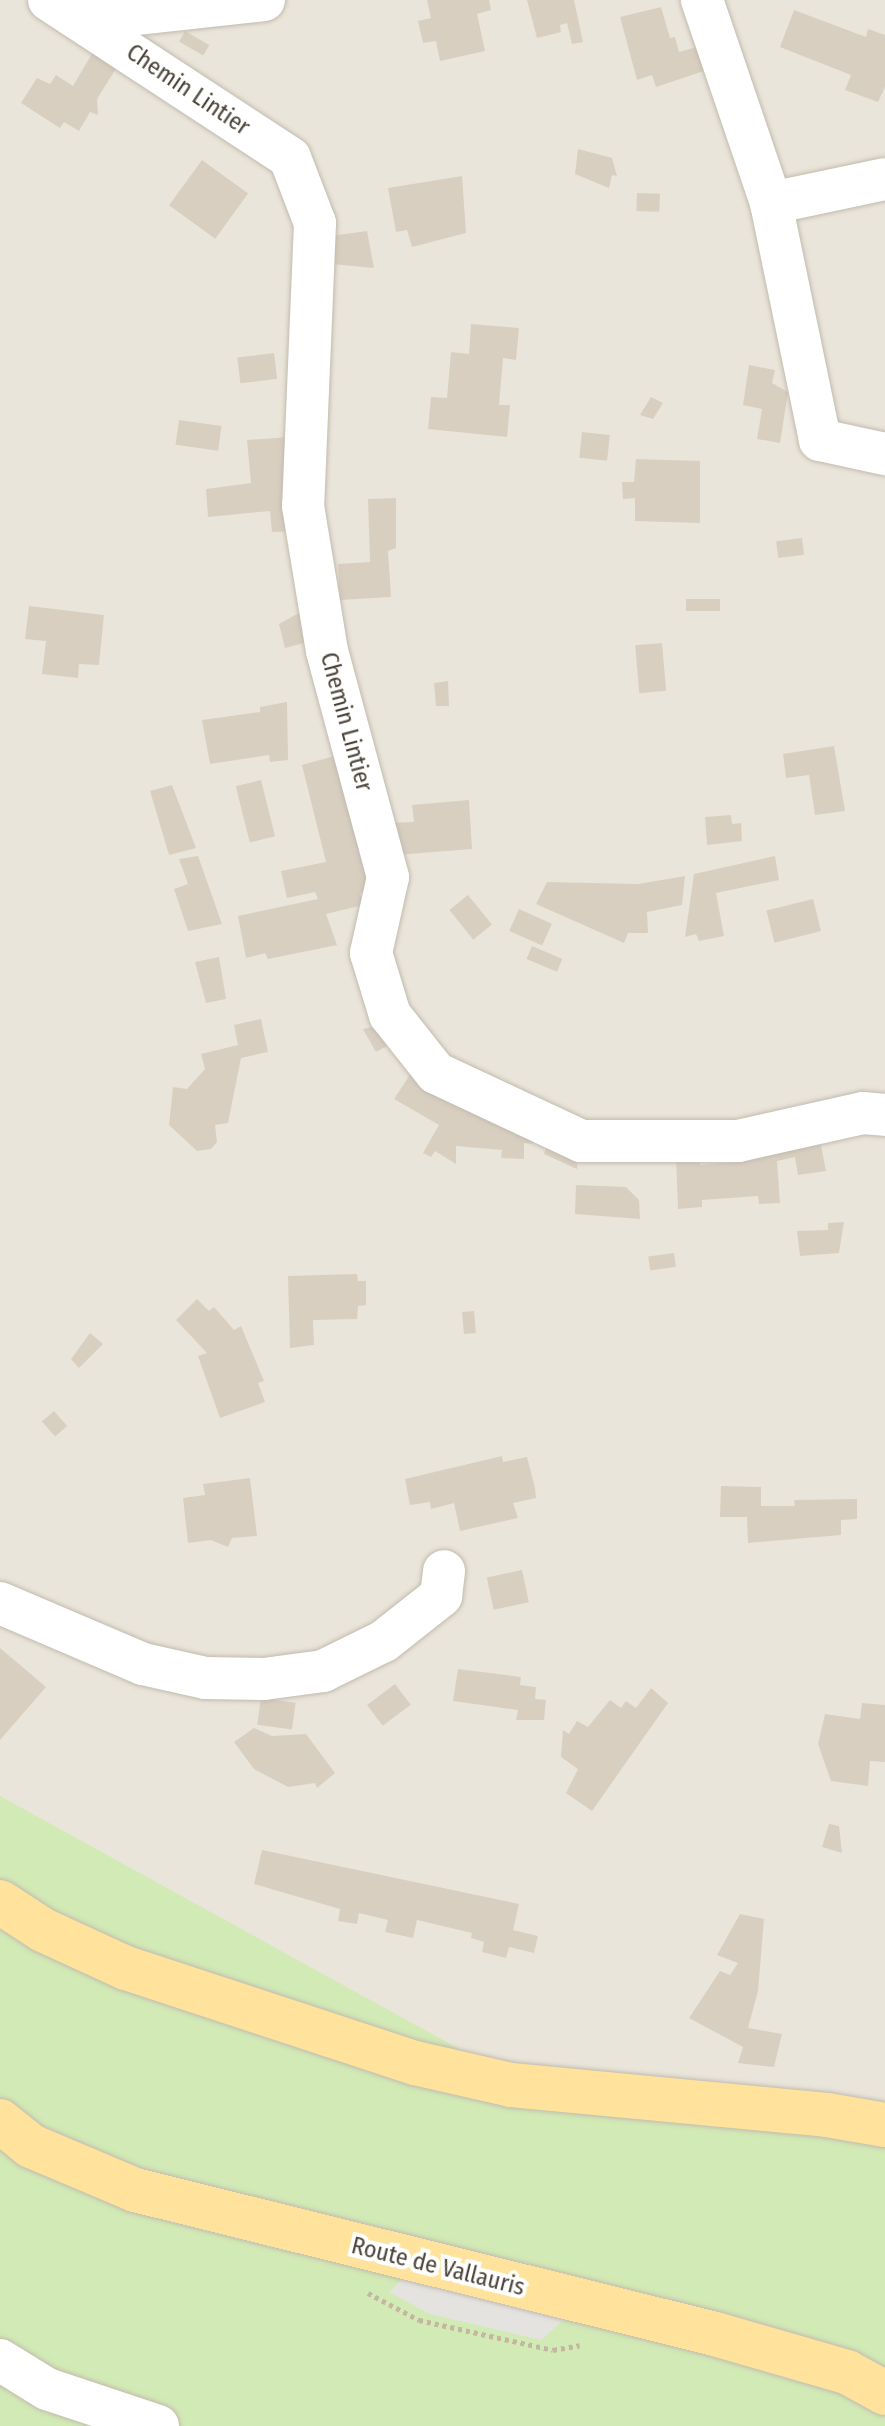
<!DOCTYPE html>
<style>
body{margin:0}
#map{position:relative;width:885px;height:2426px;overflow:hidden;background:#f6f3ec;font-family:"Fira Sans Condensed",sans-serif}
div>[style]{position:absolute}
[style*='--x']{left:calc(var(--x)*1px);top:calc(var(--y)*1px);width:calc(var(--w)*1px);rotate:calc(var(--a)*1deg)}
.residential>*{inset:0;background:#eae5da;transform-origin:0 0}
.green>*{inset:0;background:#d2eab5}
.parking>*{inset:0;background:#e5e3e0}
.building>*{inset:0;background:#d8cfc1;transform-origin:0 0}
.path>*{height:5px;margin-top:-2.5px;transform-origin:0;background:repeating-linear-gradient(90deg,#c4b79f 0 4px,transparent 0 8px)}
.roads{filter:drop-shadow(0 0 2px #c2bbae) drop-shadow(0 0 2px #c2bbae)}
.minor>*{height:42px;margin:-21px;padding:0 21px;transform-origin:21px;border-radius:21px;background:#fff}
.major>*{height:44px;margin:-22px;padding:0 22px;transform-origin:22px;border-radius:22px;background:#ffe39c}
span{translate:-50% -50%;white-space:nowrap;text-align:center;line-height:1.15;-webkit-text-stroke:8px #fff;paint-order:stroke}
.street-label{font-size:24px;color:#4b4439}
</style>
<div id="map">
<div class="residential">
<i style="left:0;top:0;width:885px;height:2426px"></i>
</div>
<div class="green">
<i style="clip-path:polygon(0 1796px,483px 2062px,885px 2140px,885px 2426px,0 2426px)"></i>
</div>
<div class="parking">
<i style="clip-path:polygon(413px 2269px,577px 2308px,541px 2340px,430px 2314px,389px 2292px)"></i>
</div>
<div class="building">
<i style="clip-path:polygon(427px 0,489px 0,491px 10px,477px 14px,485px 51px,440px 61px,436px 41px,423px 43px,418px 21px,431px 18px)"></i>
<i style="clip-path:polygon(527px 0,574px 0,583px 42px,572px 44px,567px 23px,560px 25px,561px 32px,537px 38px)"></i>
<i style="clip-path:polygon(661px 7px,670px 38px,675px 37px,679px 52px,697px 47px,704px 71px,656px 87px,652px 75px,637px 80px,620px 17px)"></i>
<i style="clip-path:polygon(794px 10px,866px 37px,868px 29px,885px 35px,885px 87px,878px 102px,845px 90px,851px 75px,780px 47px)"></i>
<i style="left:185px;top:31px;width:28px;height:12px;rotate:30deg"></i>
<i style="clip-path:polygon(93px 52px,117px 67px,97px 99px,98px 115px,90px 112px,79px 131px,64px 122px,60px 128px,21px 103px,37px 78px,50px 84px,56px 75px,73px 86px)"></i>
<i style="clip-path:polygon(578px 149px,612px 158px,617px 176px,612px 175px,609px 188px,575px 174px)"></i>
<i style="left:202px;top:160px;width:57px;height:56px;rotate:36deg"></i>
<i style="clip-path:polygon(462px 176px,466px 233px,412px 247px,407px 230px,396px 232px,388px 188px)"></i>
<i style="left:637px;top:193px;width:23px;height:18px;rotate:2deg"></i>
<i style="clip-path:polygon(367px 231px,374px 268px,332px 264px,331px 236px)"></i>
<i style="clip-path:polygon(471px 324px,519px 328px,516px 360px,503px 358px,499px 405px,510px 405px,507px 437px,428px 429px,431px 397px,447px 398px,451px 352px,469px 354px)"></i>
<i style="left:274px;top:353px;width:26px;height:37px;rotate:83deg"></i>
<i style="clip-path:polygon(749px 365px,775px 370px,772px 383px,788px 392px,780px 443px,757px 439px,762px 409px,743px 405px)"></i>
<i style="clip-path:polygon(651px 397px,663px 403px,653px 419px,640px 415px)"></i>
<i style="left:179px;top:420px;width:43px;height:25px;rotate:8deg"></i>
<i style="left:582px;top:432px;width:28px;height:26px;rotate:6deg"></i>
<i style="clip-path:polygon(290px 437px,297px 531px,272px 532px,270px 511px,208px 517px,206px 489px,251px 483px,247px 440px)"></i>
<i style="clip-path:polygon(636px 459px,700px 461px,700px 523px,635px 521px,635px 498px,623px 499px,622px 482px,634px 482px)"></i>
<i style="clip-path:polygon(396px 498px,396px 548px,388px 551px,391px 597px,340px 600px,338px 564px,370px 562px,368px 499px)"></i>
<i style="left:802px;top:538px;width:17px;height:26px;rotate:83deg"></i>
<i style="left:720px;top:599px;width:12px;height:34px;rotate:90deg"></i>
<i style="clip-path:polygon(29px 606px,104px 615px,99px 665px,79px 664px,78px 678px,42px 674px,46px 641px,25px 639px)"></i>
<i style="clip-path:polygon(308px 608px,315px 640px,285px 648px,279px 624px)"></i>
<i style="left:662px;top:643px;width:48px;height:27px;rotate:85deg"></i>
<i style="clip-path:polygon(448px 681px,449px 706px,436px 706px,434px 683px)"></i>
<i style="clip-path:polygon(287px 702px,288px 760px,270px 762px,269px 755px,210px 764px,202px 720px,260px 712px,260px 707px)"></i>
<i style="clip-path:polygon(834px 746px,845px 811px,815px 815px,809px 775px,786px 778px,783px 754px)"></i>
<i style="clip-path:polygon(345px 753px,373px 890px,360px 893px,363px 905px,326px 914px,337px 945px,268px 959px,265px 953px,246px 958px,238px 916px,318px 899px,315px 892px,287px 898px,281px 871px,326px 862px,302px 765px)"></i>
<i style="left:261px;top:780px;width:58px;height:26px;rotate:76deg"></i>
<i style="clip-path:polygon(172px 785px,196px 848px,169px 855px,150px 791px)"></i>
<i style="clip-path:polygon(469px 800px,472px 849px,396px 855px,388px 823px,414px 822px,412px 805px)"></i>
<i style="clip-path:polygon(731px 815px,732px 824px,741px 823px,742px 841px,707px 845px,705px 817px)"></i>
<i style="clip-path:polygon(198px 856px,222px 924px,188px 931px,174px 889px,188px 884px,179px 859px)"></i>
<i style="clip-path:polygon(775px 856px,779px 880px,716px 893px,724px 936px,699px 941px,696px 934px,685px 937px,694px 874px)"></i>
<i style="clip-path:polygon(685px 876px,682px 905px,647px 912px,648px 933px,628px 933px,624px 943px,536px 904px,547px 882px,638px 884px)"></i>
<i style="left:468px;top:895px;width:38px;height:24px;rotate:51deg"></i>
<i style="left:813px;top:899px;width:33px;height:48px;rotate:76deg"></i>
<i style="left:519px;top:909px;width:36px;height:24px;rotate:24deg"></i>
<i style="left:532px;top:946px;width:33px;height:14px;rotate:23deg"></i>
<i style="clip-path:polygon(219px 957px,226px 999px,206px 1003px,195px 962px)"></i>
<i style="clip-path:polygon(261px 1019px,268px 1052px,241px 1058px,228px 1123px,215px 1125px,217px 1142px,211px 1149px,197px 1151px,169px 1125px,173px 1087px,187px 1089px,205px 1069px,201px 1054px,238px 1045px,234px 1025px)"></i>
<i style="clip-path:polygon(385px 1024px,396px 1041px,376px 1052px,363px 1029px)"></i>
<i style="clip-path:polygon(413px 1070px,537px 1135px,532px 1144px,524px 1143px,524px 1159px,501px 1158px,502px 1150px,456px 1146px,456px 1164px,435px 1151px,431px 1157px,423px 1153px,439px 1125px,394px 1099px)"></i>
<i style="clip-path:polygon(549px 1140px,578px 1151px,577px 1169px,544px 1154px)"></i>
<i style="clip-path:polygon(820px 1140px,826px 1171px,798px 1175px,795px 1157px,777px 1161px,780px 1203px,759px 1204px,758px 1196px,702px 1200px,702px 1207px,678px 1209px,676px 1156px,698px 1156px,700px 1165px,749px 1161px,747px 1158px)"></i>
<i style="clip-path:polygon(576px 1185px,626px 1187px,639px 1200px,640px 1219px,575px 1214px)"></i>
<i style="clip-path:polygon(844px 1222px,839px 1253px,800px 1256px,797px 1231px,828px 1230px,828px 1223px)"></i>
<i style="left:674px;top:1253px;width:14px;height:26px;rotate:82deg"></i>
<i style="clip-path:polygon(357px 1274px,358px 1281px,366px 1281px,366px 1305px,358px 1306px,357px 1319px,313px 1320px,314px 1345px,290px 1348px,288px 1276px)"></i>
<i style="clip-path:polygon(197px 1299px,209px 1311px,214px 1307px,234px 1330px,241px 1326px,264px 1381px,258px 1383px,265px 1402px,220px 1418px,198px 1356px,207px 1353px,176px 1320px)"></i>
<i style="left:474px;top:1311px;width:22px;height:12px;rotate:85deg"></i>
<i style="clip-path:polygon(90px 1333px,103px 1344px,79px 1368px,71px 1359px)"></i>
<i style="left:54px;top:1411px;width:20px;height:16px;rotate:49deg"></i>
<i style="clip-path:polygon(502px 1456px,503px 1462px,527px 1457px,535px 1488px,536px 1498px,513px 1503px,518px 1518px,460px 1531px,454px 1503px,431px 1509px,430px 1502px,410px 1505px,405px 1479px)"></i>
<i style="clip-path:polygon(250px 1478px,257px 1536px,232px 1538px,228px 1547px,211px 1540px,188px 1543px,183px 1498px,205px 1495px,203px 1484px)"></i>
<i style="clip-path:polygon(721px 1486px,761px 1487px,761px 1506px,795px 1506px,794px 1500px,857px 1499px,857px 1519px,841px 1520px,841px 1535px,748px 1543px,747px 1517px,720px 1517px)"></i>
<i style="left:522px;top:1570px;width:33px;height:36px;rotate:78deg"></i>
<i style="clip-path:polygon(0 1648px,46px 1687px,0 1740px)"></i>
<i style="clip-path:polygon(458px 1669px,521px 1677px,520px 1685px,536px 1687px,535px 1699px,546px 1700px,544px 1720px,516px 1720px,518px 1710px,453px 1701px)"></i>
<i style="left:395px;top:1684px;width:26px;height:35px;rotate:53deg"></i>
<i style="clip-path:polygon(651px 1688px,668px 1703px,592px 1811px,566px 1793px,578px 1769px,561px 1757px,563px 1730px,569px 1734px,577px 1721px,588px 1727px,610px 1700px,621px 1708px,626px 1701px,636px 1708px)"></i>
<i style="left:261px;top:1698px;width:35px;height:27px;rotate:8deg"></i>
<i style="clip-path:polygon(862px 1703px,885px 1705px,885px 1762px,870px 1761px,868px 1786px,831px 1781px,818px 1744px,825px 1714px,860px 1719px)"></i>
<i style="clip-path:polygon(254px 1728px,272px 1736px,306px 1734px,335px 1773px,317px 1788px,315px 1783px,288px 1787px,254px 1769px,234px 1742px)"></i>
<i style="clip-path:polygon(829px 1824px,839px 1826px,842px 1853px,822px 1847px)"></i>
<i style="clip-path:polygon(262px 1850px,519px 1904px,513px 1930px,538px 1936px,534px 1953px,509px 1947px,506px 1958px,482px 1952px,484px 1942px,471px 1938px,472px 1933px,417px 1920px,413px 1938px,385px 1932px,388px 1920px,359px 1913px,357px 1924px,338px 1921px,340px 1909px,254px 1884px)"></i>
<i style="clip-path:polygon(740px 1914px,764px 1919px,758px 1991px,748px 2028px,782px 2034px,774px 2067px,738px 2063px,743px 2047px,689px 2018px,720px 1971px,730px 1975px,738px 1963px,717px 1955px)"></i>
</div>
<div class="path">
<i style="--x:368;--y:2293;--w:58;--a:27.9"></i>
<i style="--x:419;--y:2320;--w:137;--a:12.6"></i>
<i style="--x:553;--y:2350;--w:27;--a:-10"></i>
</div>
<div class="roads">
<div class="minor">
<i style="--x:49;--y:0;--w:288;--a:33.2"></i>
<i style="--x:290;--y:158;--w:70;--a:69"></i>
<i style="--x:315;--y:223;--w:283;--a:92.4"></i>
<i style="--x:303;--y:506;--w:147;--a:80.6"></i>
<i style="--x:327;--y:651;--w:234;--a:74.9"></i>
<i style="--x:388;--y:877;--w:78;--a:102.6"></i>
<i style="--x:371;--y:953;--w:65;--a:73"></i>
<i style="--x:390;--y:1015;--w:74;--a:51.6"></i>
<i style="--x:436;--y:1073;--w:160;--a:25.1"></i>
<i style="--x:581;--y:1141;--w:157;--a:0"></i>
<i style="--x:738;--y:1141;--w:128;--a:-12.6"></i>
<i style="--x:863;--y:1113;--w:22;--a:5"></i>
<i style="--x:702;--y:0;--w:214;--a:71.2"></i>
<i style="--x:771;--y:203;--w:242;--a:78.3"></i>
<i style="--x:820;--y:440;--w:66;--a:12.2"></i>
<i style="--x:81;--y:20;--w:184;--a:-6.2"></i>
<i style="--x:771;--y:203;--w:116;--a:-11.9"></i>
<i style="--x:0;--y:1603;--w:155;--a:23.1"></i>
<i style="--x:143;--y:1664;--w:64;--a:12.7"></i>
<i style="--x:205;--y:1678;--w:59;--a:1"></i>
<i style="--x:264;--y:1679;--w:60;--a:-7.7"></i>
<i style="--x:323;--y:1671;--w:68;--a:-26.2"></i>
<i style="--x:384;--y:1641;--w:73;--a:-38.3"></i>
<i style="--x:441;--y:1596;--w:25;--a:-83"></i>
<i style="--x:0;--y:2360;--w:55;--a:31.7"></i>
<i style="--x:47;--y:2389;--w:117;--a:18.4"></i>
</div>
<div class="major">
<i style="--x:0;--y:1902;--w:51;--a:33.1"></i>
<i style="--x:43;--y:1930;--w:91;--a:24.6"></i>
<i style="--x:126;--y:1968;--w:304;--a:18.2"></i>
<i style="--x:415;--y:2063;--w:98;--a:12.9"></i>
<i style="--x:511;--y:2085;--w:317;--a:5.4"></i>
<i style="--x:827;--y:2115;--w:59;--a:9.8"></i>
<i style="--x:0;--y:2121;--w:40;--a:39"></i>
<i style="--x:31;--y:2146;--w:113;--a:22.9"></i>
<i style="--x:135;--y:2190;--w:598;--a:13.94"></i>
<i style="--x:715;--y:2334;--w:137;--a:16.1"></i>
<i style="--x:847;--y:2372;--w:43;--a:28.9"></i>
</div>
</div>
<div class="street-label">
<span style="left:188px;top:90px;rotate:34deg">Chemin Lintier</span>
<span style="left:346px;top:722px;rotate:75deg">Chemin Lintier</span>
<span style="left:438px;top:2267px;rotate:14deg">Route de Vallauris</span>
</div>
</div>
